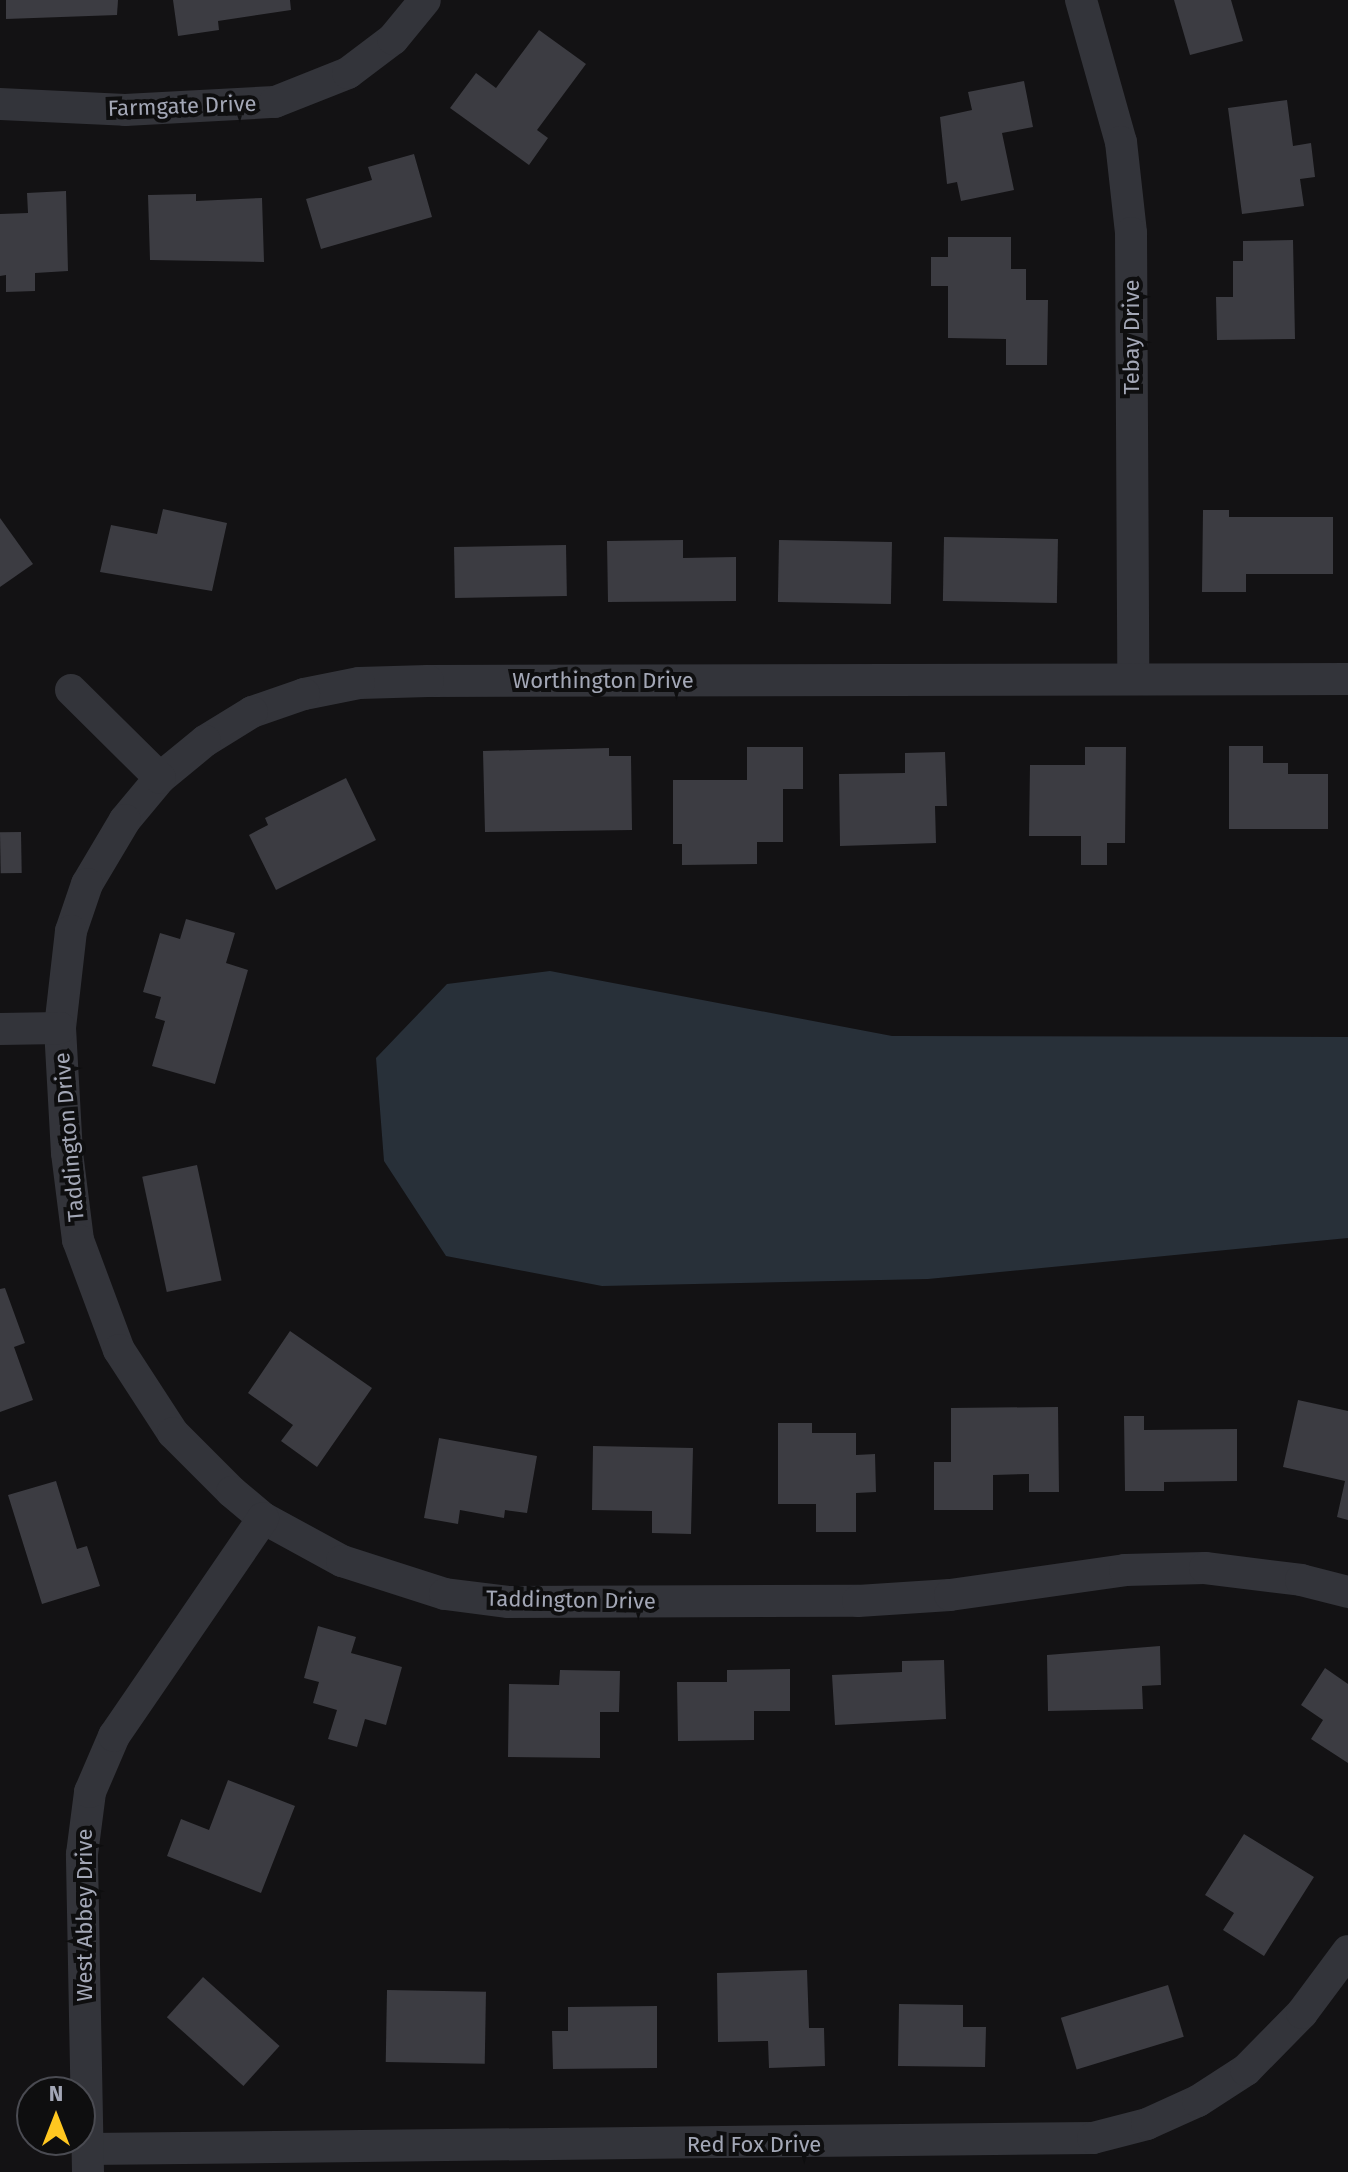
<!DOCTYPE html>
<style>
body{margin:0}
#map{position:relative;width:1348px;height:2172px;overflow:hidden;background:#131214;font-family:"Fira Sans",sans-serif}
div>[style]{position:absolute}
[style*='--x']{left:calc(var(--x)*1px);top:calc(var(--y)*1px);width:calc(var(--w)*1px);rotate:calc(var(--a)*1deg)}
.water>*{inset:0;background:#283039}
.building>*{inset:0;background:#3c3c42;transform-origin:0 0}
.minor>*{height:32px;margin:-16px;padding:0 16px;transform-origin:16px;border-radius:16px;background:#33343a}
span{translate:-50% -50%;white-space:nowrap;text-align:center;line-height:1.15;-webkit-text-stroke:8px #0e0e0f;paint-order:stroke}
.street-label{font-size:22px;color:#a3a7b6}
.north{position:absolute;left:16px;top:2076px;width:80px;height:80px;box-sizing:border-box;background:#0e0e0f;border:2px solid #4a4b52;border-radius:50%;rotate:0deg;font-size:22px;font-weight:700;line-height:32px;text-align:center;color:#a3a7b6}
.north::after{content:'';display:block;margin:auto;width:28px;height:36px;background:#ffc720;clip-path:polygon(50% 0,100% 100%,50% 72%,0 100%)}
</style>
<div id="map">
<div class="water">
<i style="clip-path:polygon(550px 971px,892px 1036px,1348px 1037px,1348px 1238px,928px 1279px,602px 1286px,446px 1256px,384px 1161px,376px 1058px,447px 984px)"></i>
</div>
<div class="building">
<i style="clip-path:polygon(6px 0,118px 0,117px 15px,6px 19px)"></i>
<i style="clip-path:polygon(173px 0,290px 0,291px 10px,218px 21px,219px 30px,178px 36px)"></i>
<i style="clip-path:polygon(1174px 0,1231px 0,1243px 41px,1190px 55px)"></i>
<i style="clip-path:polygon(539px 30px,586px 64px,537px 130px,548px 138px,529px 165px,450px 108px,476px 73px,496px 88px)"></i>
<i style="clip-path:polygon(1024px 81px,1033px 127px,1002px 133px,1014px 190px,961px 201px,957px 182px,947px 184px,940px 117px,972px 110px,968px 92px)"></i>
<i style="clip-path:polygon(1287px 100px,1293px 146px,1311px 143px,1315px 177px,1300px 179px,1304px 206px,1242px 214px,1228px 108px)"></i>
<i style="clip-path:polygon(414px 154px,432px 217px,321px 249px,306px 199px,372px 180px,368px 167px)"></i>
<i style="clip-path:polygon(66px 191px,68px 271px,35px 273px,35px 291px,6px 292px,6px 275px,0 276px,0 214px,28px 213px,27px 193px)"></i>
<i style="clip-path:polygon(196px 194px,196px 201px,262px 198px,264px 262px,150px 260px,148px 195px)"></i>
<i style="clip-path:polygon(948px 237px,1011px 237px,1011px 269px,1026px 269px,1026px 300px,1048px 300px,1047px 365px,1006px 365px,1006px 339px,948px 338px,948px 286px,931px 286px,931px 257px,948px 257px)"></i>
<i style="clip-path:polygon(1293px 240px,1295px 339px,1217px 340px,1216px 297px,1233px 297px,1233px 261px,1243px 261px,1243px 241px)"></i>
<i style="clip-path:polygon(163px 509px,227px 523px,212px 591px,100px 572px,111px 525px,157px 534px)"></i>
<i style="clip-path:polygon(1203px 510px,1229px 510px,1229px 517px,1333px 517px,1333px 574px,1246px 574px,1246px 592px,1202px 592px)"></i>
<i style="clip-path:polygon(0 518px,33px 564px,0 587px)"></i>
<i style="left:944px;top:537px;width:114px;height:64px;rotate:1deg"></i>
<i style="clip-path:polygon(683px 540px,683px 558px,736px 557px,736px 601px,608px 602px,607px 541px)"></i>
<i style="left:779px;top:540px;width:113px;height:62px;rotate:1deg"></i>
<i style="left:566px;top:545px;width:51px;height:112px;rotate:89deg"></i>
<i style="clip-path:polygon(1229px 746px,1263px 746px,1263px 763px,1288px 763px,1288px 774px,1328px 774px,1328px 829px,1229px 829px)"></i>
<i style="clip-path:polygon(747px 747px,803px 747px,803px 789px,783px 789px,783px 842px,757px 842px,757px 864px,682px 865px,682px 844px,673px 844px,673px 780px,747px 780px)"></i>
<i style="clip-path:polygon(1085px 747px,1126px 747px,1125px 843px,1107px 843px,1107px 865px,1081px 865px,1081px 836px,1029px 836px,1030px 765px,1085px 765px)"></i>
<i style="clip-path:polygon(609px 748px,609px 756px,631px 756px,632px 830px,485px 832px,483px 751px)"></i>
<i style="clip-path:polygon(945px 752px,947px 806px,935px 806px,936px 843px,840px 846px,839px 774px,905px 773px,905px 753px)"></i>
<i style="clip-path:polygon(346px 778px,376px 840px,276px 890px,249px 835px,268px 825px,265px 818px)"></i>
<i style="left:21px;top:832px;width:41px;height:21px;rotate:89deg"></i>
<i style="clip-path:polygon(186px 919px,235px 933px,226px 963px,248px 970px,215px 1084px,152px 1066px,165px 1021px,155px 1018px,161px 997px,143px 992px,160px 933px,180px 939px)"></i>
<i style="left:197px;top:1165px;width:118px;height:56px;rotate:78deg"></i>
<i style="clip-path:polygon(5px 1288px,25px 1343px,14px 1347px,33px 1400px,0 1412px,0 1289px)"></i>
<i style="clip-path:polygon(290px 1331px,372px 1388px,317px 1467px,281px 1441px,293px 1425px,248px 1393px)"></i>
<i style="clip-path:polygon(1298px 1400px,1348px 1411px,1348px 1520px,1337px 1517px,1345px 1481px,1283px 1467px)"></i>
<i style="clip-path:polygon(1058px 1407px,1059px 1492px,1029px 1492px,1029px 1474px,993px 1475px,993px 1510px,934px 1510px,934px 1462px,951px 1462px,951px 1408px)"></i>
<i style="clip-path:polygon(1124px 1416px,1144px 1416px,1144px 1430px,1237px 1429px,1237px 1481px,1164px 1482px,1164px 1491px,1125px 1491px)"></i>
<i style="clip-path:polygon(778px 1423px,812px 1423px,812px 1433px,856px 1433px,856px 1455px,875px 1454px,876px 1492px,856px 1493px,856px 1532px,816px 1532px,816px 1504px,778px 1504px)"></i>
<i style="clip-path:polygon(439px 1438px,537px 1456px,527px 1513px,505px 1510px,504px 1518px,460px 1510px,458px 1524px,424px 1518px)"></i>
<i style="clip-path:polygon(593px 1446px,693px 1448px,691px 1534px,652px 1533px,652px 1511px,592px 1510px)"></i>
<i style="clip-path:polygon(56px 1481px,77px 1549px,87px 1546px,100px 1586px,42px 1604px,8px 1495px)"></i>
<i style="clip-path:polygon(318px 1626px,356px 1637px,351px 1653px,402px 1667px,386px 1725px,365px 1719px,357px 1747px,328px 1739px,337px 1710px,313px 1703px,319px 1682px,304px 1678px)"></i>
<i style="clip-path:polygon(1160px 1646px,1161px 1685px,1142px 1686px,1143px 1709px,1048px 1711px,1047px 1655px)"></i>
<i style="clip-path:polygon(944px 1660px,946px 1719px,835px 1725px,832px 1675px,902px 1672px,902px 1661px)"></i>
<i style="clip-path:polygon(1325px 1668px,1348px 1684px,1348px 1763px,1311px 1739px,1323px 1720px,1301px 1705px)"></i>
<i style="clip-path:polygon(790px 1669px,790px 1711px,754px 1711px,754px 1740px,678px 1741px,677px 1682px,727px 1682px,727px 1670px)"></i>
<i style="clip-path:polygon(560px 1670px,620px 1671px,619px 1712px,600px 1712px,600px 1758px,508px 1757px,509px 1684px,559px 1685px)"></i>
<i style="clip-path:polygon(228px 1780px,295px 1806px,261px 1893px,167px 1856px,181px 1819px,209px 1830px)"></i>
<i style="clip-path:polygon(1244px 1834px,1314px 1877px,1264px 1956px,1223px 1930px,1234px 1913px,1205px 1895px)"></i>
<i style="clip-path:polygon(807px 1970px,809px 2028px,824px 2028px,825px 2066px,769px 2068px,768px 2041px,718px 2042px,717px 1973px)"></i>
<i style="left:203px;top:1977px;width:103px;height:54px;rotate:42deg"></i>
<i style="left:1168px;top:1985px;width:54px;height:112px;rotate:73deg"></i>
<i style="left:387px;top:1990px;width:99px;height:72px;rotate:1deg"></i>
<i style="clip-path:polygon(899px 2004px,963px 2005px,963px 2027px,986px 2027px,985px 2067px,898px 2066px)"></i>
<i style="clip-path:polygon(657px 2006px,657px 2068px,553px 2069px,552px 2031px,568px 2031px,568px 2007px)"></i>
</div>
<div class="minor">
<i style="--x:1081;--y:0;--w:148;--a:74.3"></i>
<i style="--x:1121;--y:142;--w:92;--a:83.7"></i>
<i style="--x:1131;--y:233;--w:446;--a:89.7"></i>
<i style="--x:0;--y:104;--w:125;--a:2.7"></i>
<i style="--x:125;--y:110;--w:150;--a:-3.1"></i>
<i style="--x:275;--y:102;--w:79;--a:-21.7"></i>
<i style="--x:348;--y:73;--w:56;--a:-37.1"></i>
<i style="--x:393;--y:39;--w:50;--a:-50.6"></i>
<i style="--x:1348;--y:679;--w:920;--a:179.88"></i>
<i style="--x:428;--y:681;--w:69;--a:178.3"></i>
<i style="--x:359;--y:683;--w:56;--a:168.7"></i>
<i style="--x:304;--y:694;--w:55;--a:160.9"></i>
<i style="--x:252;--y:712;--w:55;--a:148.3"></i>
<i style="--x:205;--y:741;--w:58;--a:140.6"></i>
<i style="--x:160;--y:778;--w:55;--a:129.8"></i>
<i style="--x:125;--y:820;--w:74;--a:120.7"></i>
<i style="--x:87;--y:884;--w:50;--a:108.8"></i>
<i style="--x:71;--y:931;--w:98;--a:96.5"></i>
<i style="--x:60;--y:1028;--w:125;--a:86.8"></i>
<i style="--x:67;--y:1153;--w:88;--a:82.8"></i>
<i style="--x:78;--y:1240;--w:117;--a:69.6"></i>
<i style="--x:119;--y:1350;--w:99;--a:57"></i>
<i style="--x:173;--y:1433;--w:83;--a:45"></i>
<i style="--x:232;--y:1492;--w:40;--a:40"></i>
<i style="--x:263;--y:1518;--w:90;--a:28.6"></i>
<i style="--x:342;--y:1561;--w:108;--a:17.8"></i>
<i style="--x:445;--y:1594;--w:64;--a:7.2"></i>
<i style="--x:508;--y:1602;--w:350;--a:-0.2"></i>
<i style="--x:858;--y:1601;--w:92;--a:-3.7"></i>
<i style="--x:950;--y:1595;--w:177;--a:-8.1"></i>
<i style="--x:1125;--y:1570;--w:80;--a:-1.4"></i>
<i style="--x:1205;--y:1568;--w:97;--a:7.1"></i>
<i style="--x:1301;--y:1580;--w:49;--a:14.3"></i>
<i style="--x:71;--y:690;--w:125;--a:44.7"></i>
<i style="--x:0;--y:1029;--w:60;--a:-1"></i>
<i style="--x:88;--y:2149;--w:1005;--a:-0.63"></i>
<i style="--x:1093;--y:2138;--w:56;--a:-14.5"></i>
<i style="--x:1147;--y:2124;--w:56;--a:-24.3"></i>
<i style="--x:1198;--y:2101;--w:57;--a:-32.9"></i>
<i style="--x:1246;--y:2070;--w:80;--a:-45.5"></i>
<i style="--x:1302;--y:2013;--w:77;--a:-53.4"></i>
<i style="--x:88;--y:2172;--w:318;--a:-91.1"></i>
<i style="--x:82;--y:1854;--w:63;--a:-82.6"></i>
<i style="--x:90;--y:1792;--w:61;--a:-66.8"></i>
<i style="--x:114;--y:1736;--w:264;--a:-55.6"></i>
</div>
<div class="street-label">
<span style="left:182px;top:106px;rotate:-2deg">Farmgate Drive</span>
<span style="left:1132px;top:337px;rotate:-90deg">Tebay Drive</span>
<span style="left:603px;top:681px">Worthington Drive</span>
<span style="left:69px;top:1137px;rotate:-95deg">Taddington Drive</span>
<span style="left:571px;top:1600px;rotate:1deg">Taddington Drive</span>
<span style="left:85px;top:1915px;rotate:-90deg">West Abbey Drive</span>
<span style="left:754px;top:2145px">Red Fox Drive</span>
</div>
<div class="north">N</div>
</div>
